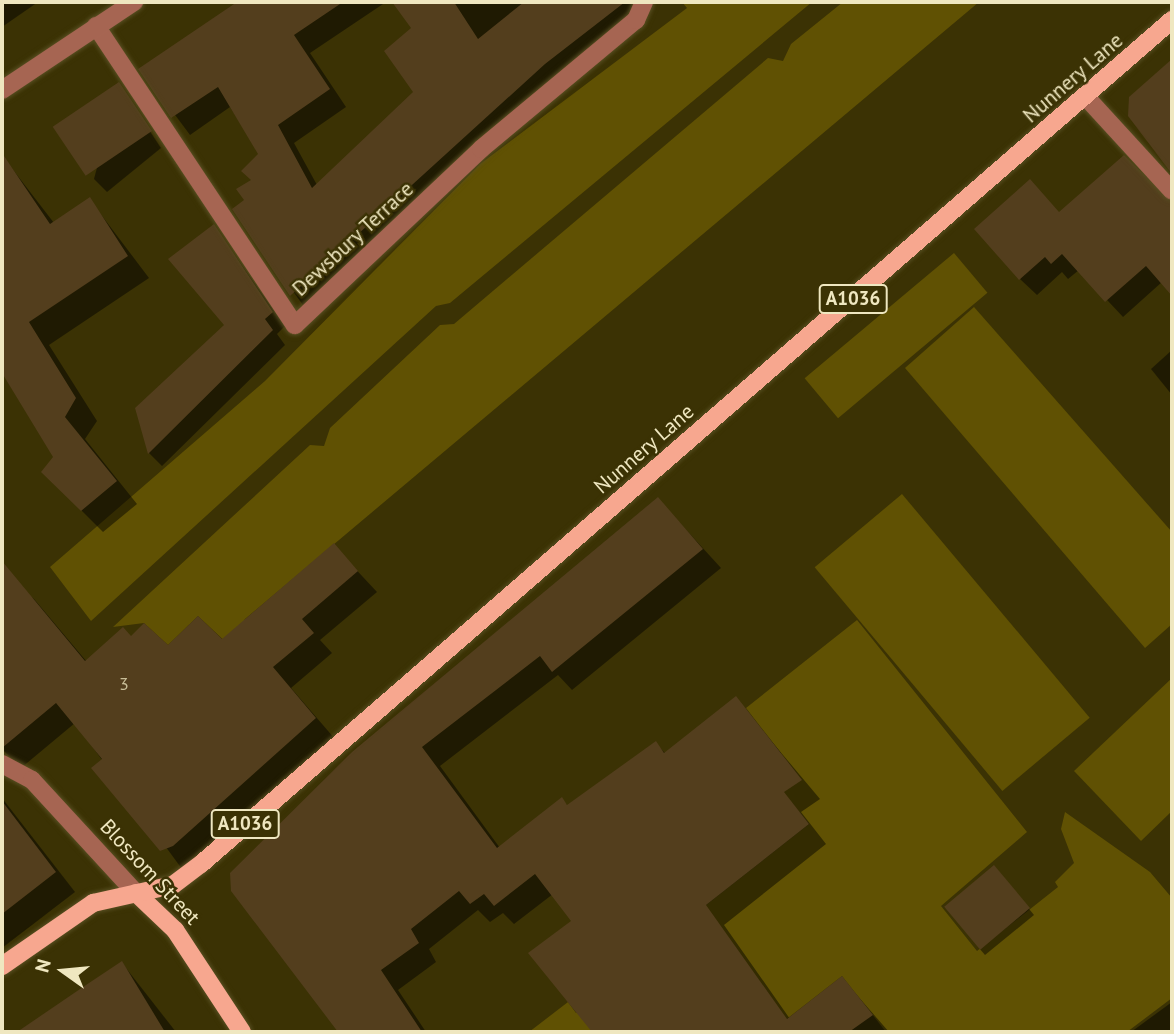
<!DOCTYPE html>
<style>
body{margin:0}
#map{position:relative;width:1174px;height:1034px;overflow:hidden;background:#3b3204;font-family:"PT Sans",sans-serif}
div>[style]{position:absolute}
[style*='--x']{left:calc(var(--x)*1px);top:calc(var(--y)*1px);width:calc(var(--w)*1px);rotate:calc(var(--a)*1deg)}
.green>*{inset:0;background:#605103;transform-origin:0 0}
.shadow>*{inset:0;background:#0007}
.building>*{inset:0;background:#533e1d;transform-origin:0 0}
.roads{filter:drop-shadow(0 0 2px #584f22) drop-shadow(0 0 2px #584f22)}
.minor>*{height:18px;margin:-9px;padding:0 9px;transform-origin:9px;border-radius:9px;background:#a66552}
.major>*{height:18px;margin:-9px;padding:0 9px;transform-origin:9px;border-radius:9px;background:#f7a78f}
span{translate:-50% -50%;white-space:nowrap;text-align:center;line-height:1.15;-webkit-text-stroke:5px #3b3204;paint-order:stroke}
.number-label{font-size:18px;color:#c8bd97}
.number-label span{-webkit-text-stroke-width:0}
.shield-label span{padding:2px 5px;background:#3b3204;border:2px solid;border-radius:5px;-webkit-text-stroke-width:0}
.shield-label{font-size:19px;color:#efe7c0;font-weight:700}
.street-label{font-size:21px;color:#efe7c0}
.frame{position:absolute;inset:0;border:4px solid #efe7c0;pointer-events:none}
.north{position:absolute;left:28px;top:936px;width:70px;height:70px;-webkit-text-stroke:5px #3b3204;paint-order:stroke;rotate:285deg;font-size:19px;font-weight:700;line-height:28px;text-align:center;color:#efe7c0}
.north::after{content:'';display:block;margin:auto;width:24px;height:32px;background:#efe7c0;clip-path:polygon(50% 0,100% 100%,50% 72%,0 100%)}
</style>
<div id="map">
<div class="green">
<i style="clip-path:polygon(682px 2px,812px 2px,450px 303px,436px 306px,91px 621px,50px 567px,265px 381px,480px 164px,687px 8px)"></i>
<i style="clip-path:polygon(843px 2px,979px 2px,245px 619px,230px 646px,198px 616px,168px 645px,144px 623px,113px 627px,310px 445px,324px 446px,330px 428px,440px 325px,454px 324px,768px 58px,783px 61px,791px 44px)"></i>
<i style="left:954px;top:253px;width:52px;height:195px;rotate:50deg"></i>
<i style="clip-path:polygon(974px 307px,1172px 532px,1172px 624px,1145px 648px,905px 368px)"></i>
<i style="left:902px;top:494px;width:292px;height:114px;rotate:50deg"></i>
<i style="clip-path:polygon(857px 620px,1027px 832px,941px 906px,977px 951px,1058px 887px,1055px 882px,1074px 863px,1061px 829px,1065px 812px,1150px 872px,1172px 898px,1172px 998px,1127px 1032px,886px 1032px,842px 976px,770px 1032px,725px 1032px,722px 1027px,768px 992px,678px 927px,809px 824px,764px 769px,781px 753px,746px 708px)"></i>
<i style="clip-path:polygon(1172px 678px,1172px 811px,1141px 841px,1074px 771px)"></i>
<i style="clip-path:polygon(607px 990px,633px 1024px,621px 1032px,529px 1032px,568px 1002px,576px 1013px)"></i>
</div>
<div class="shadow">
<i style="clip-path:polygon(2px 2px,38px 2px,2px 27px)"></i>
<i style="clip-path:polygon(241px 2px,386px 2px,310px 53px,346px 107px,294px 143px,317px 185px,415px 92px,414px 29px,394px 2px,630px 2px,637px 12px,308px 312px,234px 210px,247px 200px,260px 154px,230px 107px,190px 135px,141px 69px)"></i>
<i style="clip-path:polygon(1172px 61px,1172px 170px,1130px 115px,1130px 97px)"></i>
<i style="clip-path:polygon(119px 84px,161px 148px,107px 192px,94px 179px)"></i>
<i style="clip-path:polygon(7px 162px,54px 223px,90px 200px,149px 278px,49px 345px,97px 421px,85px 439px,137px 504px,103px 532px,43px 472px,55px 457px,2px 369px)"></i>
<i style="clip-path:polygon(1165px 201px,1172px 201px,1172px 294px,1162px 282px,1123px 317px,1079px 270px,1068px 279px,1062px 272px,1037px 295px,1020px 279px,1060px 213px)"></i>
<i style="clip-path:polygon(214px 226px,285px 326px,277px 334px,285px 345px,162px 466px,149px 453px,137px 408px,226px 325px)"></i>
<i style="clip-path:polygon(1172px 350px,1172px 395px,1151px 369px)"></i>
<i style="clip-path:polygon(658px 499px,721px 568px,572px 690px,558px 675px,440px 766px,500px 848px,562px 800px,568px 806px,655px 743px,666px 754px,736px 699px,820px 799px,801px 812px,826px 844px,724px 925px,790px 1019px,842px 978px,889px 1032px,612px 1032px,602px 1019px,574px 921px,553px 894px,514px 924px,503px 913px,490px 922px,478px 910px,429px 949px,436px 962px,398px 990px,426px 1032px,339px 1032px,233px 891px)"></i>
<i style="clip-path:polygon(334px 546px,377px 592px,320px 640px,332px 653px,291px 688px,335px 739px,182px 869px,75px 723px,21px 768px,2px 749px,2px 681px,14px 670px,2px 656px,2px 574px,34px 599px,87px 662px,132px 639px,168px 648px,222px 641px)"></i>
<i style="clip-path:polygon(2px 798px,75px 892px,2px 948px)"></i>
<i style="clip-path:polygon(1000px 873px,1034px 915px,985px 955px,979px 948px)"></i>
<i style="clip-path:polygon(122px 963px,176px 1032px,20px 1032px)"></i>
<i style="clip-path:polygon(1172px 1002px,1172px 1032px,1131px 1032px)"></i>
</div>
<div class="building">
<i style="clip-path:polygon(237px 2px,343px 2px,294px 35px,330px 89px,278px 125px,312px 188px,413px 92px,384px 51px,411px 28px,392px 2px,454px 2px,478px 39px,524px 2px,625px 2px,545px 64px,290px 296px,232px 209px,244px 200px,236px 189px,251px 180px,241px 171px,258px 154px,218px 87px,171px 118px,138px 69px)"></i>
<i style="clip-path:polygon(1172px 59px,1172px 174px,1128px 116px,1129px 97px)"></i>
<i style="left:119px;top:82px;width:59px;height:80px;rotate:56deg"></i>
<i style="clip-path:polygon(2px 153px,50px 224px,90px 197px,128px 256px,29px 322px,76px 398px,65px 417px,117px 481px,81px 511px,41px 472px,53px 457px,2px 373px)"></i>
<i style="clip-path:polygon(1124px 155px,1172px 202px,1172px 296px,1146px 266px,1105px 302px,1062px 254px,1051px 264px,1045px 257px,1019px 280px,974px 229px,1030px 179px,1059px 212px)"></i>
<i style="clip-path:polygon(214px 224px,273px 312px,265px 319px,273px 330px,148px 454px,135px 408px,224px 325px,168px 259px)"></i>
<i style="clip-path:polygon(658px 497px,703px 549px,552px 672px,540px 656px,422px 747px,497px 848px,562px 797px,567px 805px,656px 741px,664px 753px,736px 696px,802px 780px,784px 792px,809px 824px,706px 905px,787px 1019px,842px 976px,873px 1015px,849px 1032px,592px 1032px,528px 953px,571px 921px,535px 874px,494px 906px,484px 894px,470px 904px,459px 891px,411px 929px,419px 943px,381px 970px,422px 1032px,338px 1032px,231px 891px,230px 873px,352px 752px)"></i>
<i style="clip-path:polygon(334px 543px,358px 571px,302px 619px,314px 633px,273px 667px,316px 718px,173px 846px,160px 851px,91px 768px,102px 759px,56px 703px,2px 748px,2px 561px,85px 661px,123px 627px,131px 636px,144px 623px,168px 645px,198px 616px,222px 639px)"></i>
<i style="clip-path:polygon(2px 801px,56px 872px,2px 914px)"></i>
<i style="left:994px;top:865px;width:56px;height:65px;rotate:50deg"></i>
<i style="clip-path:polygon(122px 961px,165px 1032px,17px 1032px,83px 987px)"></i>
</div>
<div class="roads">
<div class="minor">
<i style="--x:96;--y:26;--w:359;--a:56.4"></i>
<i style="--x:295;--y:325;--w:256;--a:-43.4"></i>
<i style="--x:481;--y:149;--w:202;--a:-39.8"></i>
<i style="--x:636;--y:20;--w:20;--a:-66"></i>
<i style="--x:2;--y:90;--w:159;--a:-33.7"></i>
<i style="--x:1086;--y:97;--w:127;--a:47.5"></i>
<i style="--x:2;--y:764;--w:34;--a:28"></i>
<i style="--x:32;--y:780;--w:154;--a:47.4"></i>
</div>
<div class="major">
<i style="--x:136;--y:893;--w:54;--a:43.5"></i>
<i style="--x:175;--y:930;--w:122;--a:56.7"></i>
<i style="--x:2;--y:966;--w:111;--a:-34.7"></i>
<i style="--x:93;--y:903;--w:82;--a:-12.7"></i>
<i style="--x:173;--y:885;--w:35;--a:-37"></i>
<i style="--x:201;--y:864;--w:1287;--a:-41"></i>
</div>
</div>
<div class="number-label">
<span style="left:124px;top:684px">3</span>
</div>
<div class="shield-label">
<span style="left:853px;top:299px">A1036</span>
<span style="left:245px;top:824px">A1036</span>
</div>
<div class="street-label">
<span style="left:1073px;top:78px;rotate:-41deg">Nunnery Lane</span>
<span style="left:353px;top:239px;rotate:-43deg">Dewsbury Terrace</span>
<span style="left:644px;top:449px;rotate:-41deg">Nunnery Lane</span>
<span style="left:150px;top:872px;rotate:47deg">Blossom Street</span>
</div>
<div class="frame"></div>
<div class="north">N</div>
</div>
